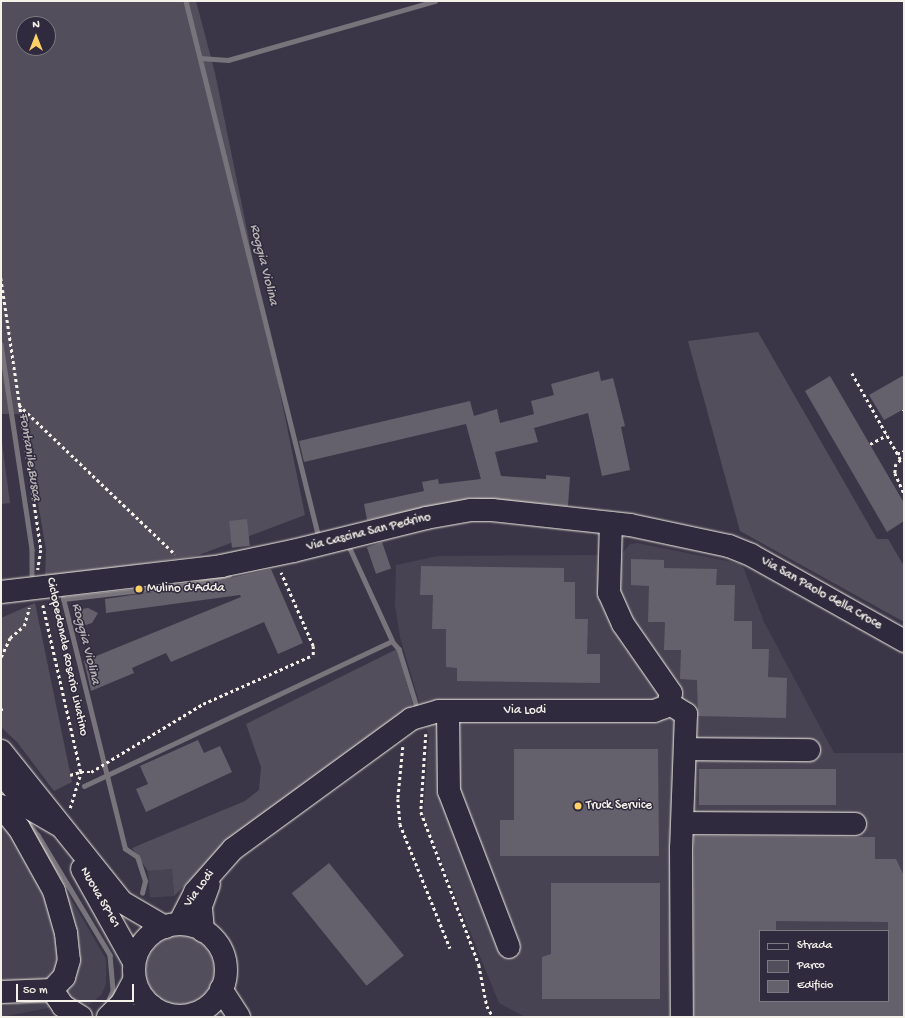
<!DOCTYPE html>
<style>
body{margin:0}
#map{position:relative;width:905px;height:1018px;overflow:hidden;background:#3b3647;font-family:"Gochi Hand",sans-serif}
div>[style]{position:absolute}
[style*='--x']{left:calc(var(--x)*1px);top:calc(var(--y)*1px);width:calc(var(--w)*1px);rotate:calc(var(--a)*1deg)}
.built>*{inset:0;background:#484352;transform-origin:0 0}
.green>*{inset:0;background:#534e5c}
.round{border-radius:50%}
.stream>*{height:4.5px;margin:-2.25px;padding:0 2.25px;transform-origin:2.25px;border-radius:2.25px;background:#78747b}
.building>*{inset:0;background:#65616c;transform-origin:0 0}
.path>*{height:2.5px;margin-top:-1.25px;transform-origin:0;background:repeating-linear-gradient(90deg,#f4f1e8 0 3px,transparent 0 6px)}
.roads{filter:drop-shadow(0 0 1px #f4f1e8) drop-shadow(0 0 1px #f4f1e8)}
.minor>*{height:22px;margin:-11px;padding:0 11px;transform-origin:11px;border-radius:11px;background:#2f2a3d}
.major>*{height:22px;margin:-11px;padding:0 11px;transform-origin:11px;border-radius:11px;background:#2f2a3d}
.major>.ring{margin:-11px;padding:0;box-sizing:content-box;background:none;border:22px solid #2f2a3d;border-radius:50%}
.dots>*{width:11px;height:11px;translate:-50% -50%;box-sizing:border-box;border:2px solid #2f2a3d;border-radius:50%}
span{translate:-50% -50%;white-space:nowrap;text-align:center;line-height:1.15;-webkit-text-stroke:3px #2f2a3d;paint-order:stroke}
.street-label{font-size:13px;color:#f4f1e8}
.poi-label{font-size:13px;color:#f4f1e8}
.left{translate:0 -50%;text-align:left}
.water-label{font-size:14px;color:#b6b2b2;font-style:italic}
.frame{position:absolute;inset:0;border:2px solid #f4f1e8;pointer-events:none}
.legend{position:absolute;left:759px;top:930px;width:130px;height:72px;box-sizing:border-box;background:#2f2a3d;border:1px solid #7e7a81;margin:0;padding:5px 7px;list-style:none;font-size:12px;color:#f4f1e8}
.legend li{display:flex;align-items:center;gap:8px;height:20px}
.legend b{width:20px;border:1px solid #7e7a81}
.north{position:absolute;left:16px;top:16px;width:40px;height:40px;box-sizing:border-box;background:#2f2a3d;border:1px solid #7e7a81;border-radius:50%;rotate:0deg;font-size:11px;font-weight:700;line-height:16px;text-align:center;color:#f4f1e8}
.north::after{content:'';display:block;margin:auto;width:14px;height:18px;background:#ffd166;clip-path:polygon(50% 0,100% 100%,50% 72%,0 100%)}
.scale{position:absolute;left:16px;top:984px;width:118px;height:18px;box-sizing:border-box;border:2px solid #f4f1e8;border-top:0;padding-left:5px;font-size:12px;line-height:14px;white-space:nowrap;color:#f4f1e8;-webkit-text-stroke:3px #2f2a3d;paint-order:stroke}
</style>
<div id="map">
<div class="built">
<i style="clip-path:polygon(evenodd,637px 543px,742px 564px,764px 622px,834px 753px,904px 753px,904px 1017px,525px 1017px,499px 1003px,423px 816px,429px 736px,400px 637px,395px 605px,396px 565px,438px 556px,621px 555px,630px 544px,637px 543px,760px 931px,888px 931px,888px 1001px,760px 1001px,760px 931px)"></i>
<i style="clip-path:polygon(1px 791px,28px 825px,106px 959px,106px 983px,102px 994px,89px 1005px,74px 1003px,1px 1017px)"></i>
<i style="left:172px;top:869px;width:27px;height:24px;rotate:86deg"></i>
</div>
<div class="green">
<i style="clip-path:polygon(evenodd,1px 1px,196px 1px,215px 73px,305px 515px,196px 556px,45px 577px,46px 550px,23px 414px,1px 414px,1px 1px,24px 24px,48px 24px,48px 48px,24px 48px,24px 24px)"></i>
<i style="clip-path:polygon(758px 332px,877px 539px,888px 539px,904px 566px,904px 622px,740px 531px,688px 341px)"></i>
<i style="clip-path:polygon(1px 435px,10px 503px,1px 504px)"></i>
<i style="clip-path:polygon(35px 603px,72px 782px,54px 791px,17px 742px,1px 727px,1px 618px)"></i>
<i style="clip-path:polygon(397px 649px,413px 705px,220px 850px,174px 896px,172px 869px,148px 871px,132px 848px,245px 801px,259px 790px,261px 767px,246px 724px)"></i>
<i class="round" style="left:146px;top:936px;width:68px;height:68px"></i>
</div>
<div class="stream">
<i style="--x:186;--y:1;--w:549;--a:76.09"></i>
<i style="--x:200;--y:58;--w:28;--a:4"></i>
<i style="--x:228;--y:60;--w:215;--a:-15.9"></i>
<i style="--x:1;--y:344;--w:208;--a:81.4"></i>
<i style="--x:32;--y:550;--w:24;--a:90"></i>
<i style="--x:392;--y:641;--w:11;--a:49"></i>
<i style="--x:399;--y:649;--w:58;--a:72.8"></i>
<i style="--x:84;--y:786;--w:340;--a:-25.2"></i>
<i style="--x:392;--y:641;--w:108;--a:-114.7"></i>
<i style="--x:23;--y:816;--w:24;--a:52"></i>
<i style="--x:38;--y:835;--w:140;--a:59"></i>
<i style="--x:110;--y:955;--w:36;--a:85"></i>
<i style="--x:113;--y:991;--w:10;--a:114"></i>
<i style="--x:142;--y:893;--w:12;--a:-76"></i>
<i style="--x:145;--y:881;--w:25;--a:-108"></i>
<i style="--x:137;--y:857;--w:14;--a:-146"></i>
<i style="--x:125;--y:849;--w:258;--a:-103.9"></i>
<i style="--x:63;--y:599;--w:133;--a:-6.5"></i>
<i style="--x:195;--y:584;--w:35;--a:-15"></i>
</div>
<div class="building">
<i style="clip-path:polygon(599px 371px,601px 381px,613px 378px,625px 426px,621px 427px,630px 470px,602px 476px,588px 413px,534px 428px,538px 442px,495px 452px,501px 476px,546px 479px,546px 475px,570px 477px,568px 506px,471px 498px,367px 520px,364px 504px,424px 491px,422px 482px,438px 479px,439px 484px,481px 479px,466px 424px,304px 462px,299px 441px,470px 401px,474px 416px,497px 409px,500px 423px,534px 414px,531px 401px,554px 395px,551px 384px)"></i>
<i style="clip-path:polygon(904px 375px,904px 409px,884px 420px,869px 395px)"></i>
<i style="clip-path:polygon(830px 376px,904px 503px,904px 521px,887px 532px,805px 391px)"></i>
<i style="left:247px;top:519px;width:27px;height:18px;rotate:84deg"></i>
<i style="left:382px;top:542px;width:28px;height:16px;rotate:71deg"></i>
<i style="clip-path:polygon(631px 559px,664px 560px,664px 568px,717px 569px,716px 585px,735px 585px,734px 621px,752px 621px,752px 649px,769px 649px,768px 677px,787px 678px,786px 718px,698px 716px,697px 680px,680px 679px,681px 650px,664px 650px,665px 622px,648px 622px,649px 586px,631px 585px)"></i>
<i style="clip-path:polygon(421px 566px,564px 568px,564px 582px,575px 582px,575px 619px,588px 619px,587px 654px,600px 654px,600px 683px,457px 681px,457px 668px,446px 667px,446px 629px,432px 629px,433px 595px,420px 595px)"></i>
<i style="clip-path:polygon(271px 569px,303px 643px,278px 654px,264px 622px,171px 662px,166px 653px,132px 668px,134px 673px,91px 691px,84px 661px,241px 597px,240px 595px,106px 613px,105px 599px,193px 586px)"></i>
<i style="clip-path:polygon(88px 608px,98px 613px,92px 623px,86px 625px,80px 621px,78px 615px,82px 609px)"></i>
<i style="clip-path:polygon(198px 740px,204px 753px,220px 746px,232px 772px,146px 812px,136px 789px,148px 784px,140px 766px)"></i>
<i style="clip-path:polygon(514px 749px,658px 749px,659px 856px,500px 856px,500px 820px,514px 820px)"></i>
<i style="left:699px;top:769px;width:137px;height:36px"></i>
<i style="clip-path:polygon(evenodd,694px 836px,875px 837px,875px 859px,896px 859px,904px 876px,903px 1017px,694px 1017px,694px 836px,776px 921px,888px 922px,888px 1001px,760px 1001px,760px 931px,776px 931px,776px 921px)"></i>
<i style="left:329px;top:863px;width:119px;height:48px;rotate:51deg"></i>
<i style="clip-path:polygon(551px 883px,660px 883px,660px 999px,542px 999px,542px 957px,551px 954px)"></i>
</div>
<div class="path">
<i style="--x:1;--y:278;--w:275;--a:81.6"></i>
<i style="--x:41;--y:550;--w:20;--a:99"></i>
<i style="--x:852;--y:373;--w:100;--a:60.6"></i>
<i style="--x:901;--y:460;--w:6;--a:141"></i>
<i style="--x:896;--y:464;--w:9;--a:96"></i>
<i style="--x:895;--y:473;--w:22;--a:66"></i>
<i style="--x:19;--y:405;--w:216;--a:43.7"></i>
<i style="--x:903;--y:409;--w:1;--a:45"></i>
<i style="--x:870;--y:444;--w:19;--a:-28"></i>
<i style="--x:897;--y:454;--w:8;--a:-23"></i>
<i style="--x:43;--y:605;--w:171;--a:77.2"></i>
<i style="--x:81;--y:772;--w:10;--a:0"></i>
<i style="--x:91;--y:772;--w:131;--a:-31.3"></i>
<i style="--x:203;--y:704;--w:120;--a:-24"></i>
<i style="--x:313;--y:655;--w:9;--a:-90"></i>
<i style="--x:313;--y:646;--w:80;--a:-113.7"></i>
<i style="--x:1;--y:657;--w:21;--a:-65"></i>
<i style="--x:10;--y:638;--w:18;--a:-41"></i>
<i style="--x:24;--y:626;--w:19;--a:-74"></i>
<i style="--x:1;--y:708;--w:4;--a:63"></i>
<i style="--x:426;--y:734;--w:78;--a:93.7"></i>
<i style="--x:421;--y:812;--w:164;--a:69.2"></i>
<i style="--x:479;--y:965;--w:42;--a:79"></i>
<i style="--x:487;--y:1006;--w:13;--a:61"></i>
<i style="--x:403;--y:747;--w:52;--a:95.5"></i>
<i style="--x:398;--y:799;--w:25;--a:85"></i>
<i style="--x:400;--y:824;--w:134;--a:68"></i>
<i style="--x:70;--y:775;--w:10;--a:-17"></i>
<i style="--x:70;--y:808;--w:38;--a:-73"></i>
</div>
<div class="roads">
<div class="minor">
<i style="--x:1;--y:592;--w:222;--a:-6.7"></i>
<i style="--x:221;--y:566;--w:74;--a:-11.8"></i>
<i style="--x:293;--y:551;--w:137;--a:-13.9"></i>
<i style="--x:426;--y:518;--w:46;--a:-10.1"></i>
<i style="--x:471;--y:510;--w:21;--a:0"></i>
<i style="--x:492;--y:510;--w:139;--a:6.2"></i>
<i style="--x:630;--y:525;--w:101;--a:12"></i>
<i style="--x:729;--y:546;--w:24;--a:22"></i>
<i style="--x:751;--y:555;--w:176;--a:29.3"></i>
<i style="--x:670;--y:704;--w:19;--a:32"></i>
<i style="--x:686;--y:714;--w:134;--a:92.1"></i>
<i style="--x:681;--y:848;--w:169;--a:89.7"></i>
<i style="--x:448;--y:711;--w:80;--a:89.3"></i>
<i style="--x:449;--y:791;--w:167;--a:69"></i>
<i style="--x:685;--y:749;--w:124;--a:0.5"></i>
<i style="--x:1;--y:772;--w:46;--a:52.1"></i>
<i style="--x:29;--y:808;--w:34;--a:30"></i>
<i style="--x:1;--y:806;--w:28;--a:51"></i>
<i style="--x:19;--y:828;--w:72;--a:60.9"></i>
<i style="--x:54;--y:891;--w:44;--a:74.1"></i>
<i style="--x:66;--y:933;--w:27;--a:84"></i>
<i style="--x:69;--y:960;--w:18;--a:106"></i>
<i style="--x:64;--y:977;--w:18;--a:133"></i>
<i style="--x:52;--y:990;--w:51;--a:177.8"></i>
<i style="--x:684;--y:823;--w:171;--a:0.3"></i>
<i style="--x:179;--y:924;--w:36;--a:-63"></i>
<i style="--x:195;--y:892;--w:57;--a:-48.5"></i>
<i style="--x:233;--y:849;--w:220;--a:-36.1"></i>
<i style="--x:411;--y:719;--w:29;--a:-16"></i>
<i style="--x:439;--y:711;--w:215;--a:0"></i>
<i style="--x:654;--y:711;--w:15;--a:-20"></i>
<i style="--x:668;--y:706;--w:13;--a:-77"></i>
<i style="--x:671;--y:693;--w:84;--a:-124.8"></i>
<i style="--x:623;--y:624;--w:34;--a:-114"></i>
<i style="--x:609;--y:593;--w:70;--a:-88.4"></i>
<i style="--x:203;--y:931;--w:25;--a:-95"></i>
<i style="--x:201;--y:906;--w:23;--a:-70"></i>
<i style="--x:52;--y:990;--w:19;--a:55"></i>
<i style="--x:63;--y:1006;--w:21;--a:31"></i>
<i style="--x:108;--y:1017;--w:20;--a:-45"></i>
<i style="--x:122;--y:1003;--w:27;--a:-62"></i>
<i style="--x:135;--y:1017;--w:20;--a:-33"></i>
</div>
<div class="major">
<i style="--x:1;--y:751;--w:193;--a:51.3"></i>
<i style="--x:122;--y:902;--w:50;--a:30.2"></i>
<i style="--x:82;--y:869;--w:107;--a:60.8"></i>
<i class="ring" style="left:134px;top:924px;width:70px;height:70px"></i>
<i style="--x:221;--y:989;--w:33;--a:57"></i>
</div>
</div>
<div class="dots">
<i style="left:139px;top:589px;background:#ffd166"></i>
<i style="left:578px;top:806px;background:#ffd166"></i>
</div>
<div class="street-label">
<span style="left:369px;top:533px;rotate:-14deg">Via Cascina San Pedrino</span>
<span style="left:821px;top:594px;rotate:29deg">Via San Paolo della Croce</span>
<span style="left:66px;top:657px;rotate:78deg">Ciclopedonale Rosario Livatino</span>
<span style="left:525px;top:711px">Via Lodi</span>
<span style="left:200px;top:889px;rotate:-54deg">Via Lodi</span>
<span style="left:99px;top:898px;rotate:60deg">Nuova SP161</span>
</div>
<div class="poi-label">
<span class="left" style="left:147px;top:589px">Mulino d'Adda</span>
<span class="left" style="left:586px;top:806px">Truck Service</span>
</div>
<div class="water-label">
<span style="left:263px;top:265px;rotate:76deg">Roggia Violina</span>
<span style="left:29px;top:457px;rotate:81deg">Fontanile Busca</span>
<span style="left:85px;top:644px;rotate:76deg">Roggia Violina</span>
</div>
<div class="frame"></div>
<ul class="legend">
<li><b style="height:5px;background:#2f2a3d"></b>Strada</li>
<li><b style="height:11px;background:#534e5c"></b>Parco</li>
<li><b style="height:11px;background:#65616c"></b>Edificio</li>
</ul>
<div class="north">N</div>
<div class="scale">50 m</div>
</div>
